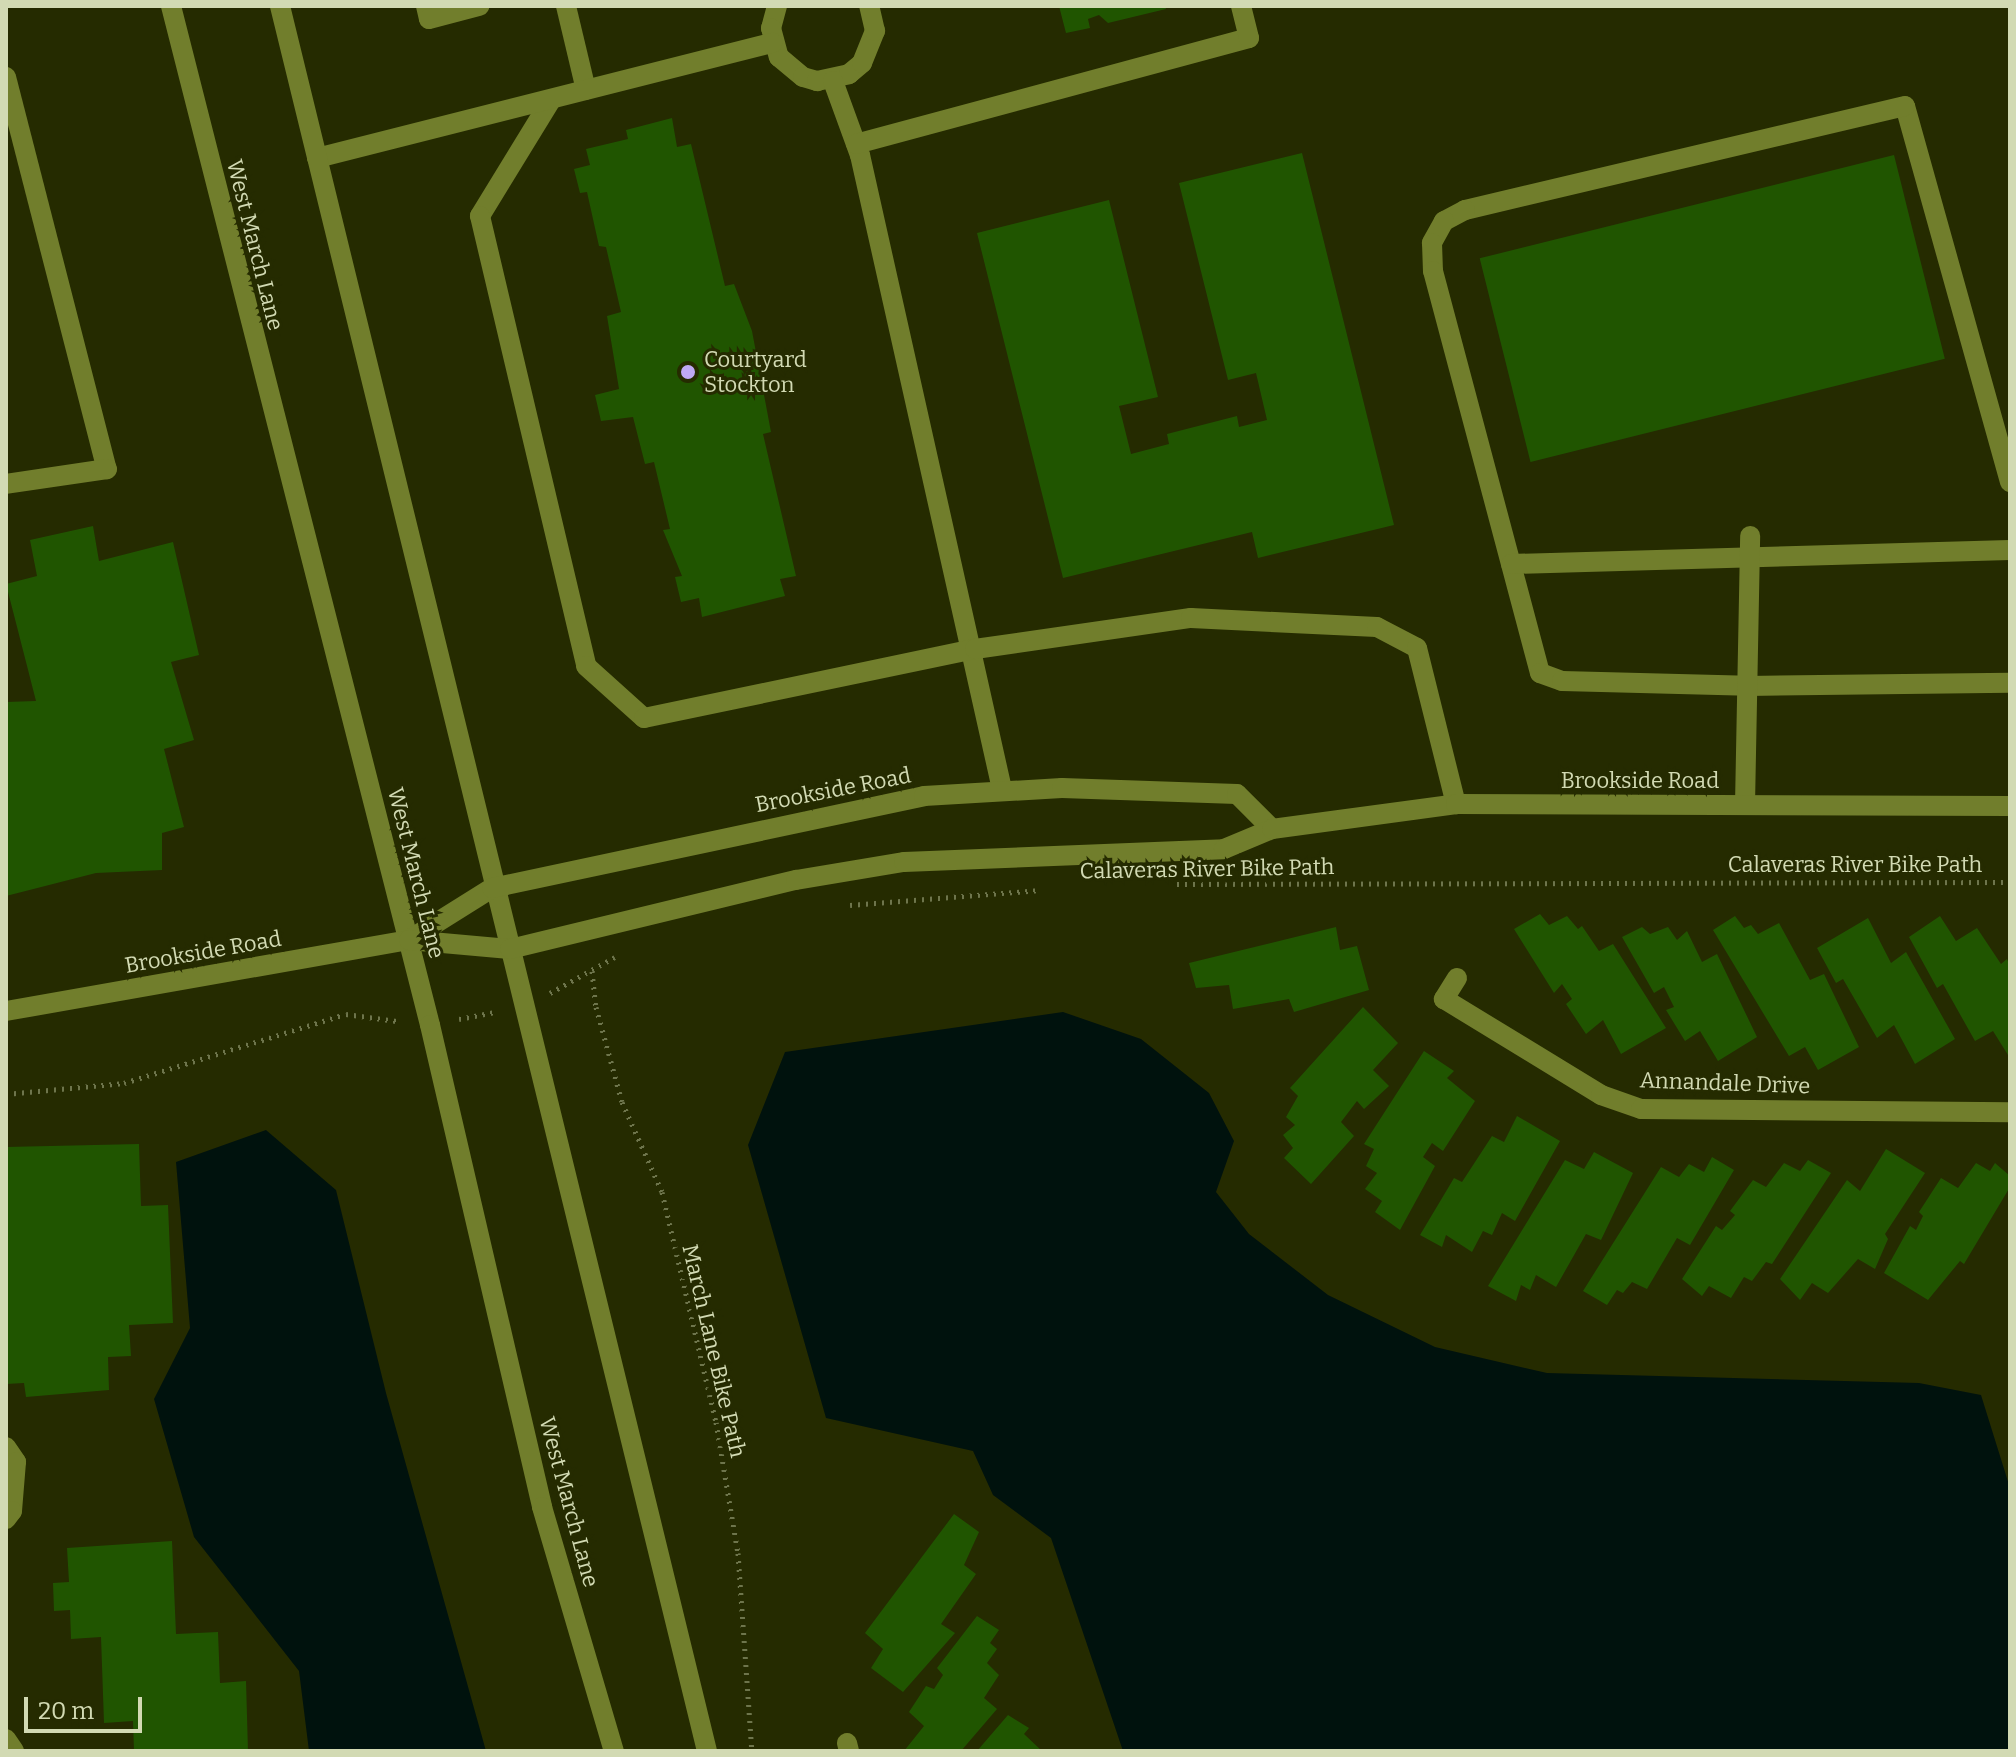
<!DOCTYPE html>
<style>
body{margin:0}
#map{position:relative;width:2016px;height:1757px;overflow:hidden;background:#252b00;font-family:Bitter,serif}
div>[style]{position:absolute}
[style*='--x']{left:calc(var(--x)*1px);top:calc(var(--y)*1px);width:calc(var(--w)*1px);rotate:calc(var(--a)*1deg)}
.water>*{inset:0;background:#00120d}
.building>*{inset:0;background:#205500;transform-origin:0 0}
.path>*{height:5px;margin-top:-2.5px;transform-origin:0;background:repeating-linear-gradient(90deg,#6e754c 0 2px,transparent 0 8px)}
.lane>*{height:20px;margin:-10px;padding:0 10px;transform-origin:10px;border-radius:10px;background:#717e2c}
.street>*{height:20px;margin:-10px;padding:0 10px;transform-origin:10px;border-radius:10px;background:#717e2c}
.secondary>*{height:20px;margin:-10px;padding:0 10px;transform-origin:10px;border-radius:10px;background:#717e2c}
.dots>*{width:22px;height:22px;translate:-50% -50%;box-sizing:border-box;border:4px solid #252b00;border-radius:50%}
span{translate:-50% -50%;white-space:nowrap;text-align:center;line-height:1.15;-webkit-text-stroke:6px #252b00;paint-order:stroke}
.street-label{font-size:22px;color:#d2dab3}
.poi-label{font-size:22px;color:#d2dab3}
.left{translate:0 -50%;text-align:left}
.frame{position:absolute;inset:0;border:8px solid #d2dab3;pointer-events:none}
.scale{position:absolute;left:24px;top:1697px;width:118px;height:36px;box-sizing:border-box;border:4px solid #d2dab3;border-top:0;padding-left:10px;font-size:24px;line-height:28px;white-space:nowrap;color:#d2dab3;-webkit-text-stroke:6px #252b00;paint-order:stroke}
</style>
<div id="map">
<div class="water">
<i style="clip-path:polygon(1063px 1012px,1141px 1039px,1209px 1093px,1234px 1141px,1216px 1192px,1249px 1234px,1328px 1295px,1435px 1347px,1547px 1373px,1919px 1383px,1981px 1395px,2010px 1488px,2010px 1751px,1123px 1751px,1051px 1538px,993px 1495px,973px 1451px,826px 1418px,748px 1145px,785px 1052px)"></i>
<i style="clip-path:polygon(266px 1130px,336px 1190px,386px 1393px,486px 1751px,309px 1751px,299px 1671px,194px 1537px,154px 1399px,190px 1328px,176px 1162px)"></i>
</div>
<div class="building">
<i style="clip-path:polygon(1059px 6px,1165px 6px,1166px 9px,1108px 23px,1099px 15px,1088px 19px,1090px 28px,1066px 33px)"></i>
<i style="clip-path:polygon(672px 118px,677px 147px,691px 144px,725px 286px,734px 284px,752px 331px,771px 432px,763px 434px,796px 576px,780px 579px,785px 596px,702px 617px,699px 598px,681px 602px,675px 577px,682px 576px,663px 530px,670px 529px,654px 462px,645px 464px,633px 417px,601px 421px,595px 395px,619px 389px,607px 316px,621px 312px,606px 247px,599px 246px,587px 192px,580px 193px,574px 169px,590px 165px,586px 149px,628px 139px,626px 130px)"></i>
<i style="clip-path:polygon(1302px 153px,1394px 525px,1258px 558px,1252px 532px,1063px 578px,977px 233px,1109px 200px,1158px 397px,1119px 406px,1131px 454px,1169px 444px,1167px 434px,1237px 416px,1239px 427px,1267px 420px,1256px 373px,1228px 380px,1179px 183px)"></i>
<i style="left:1894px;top:155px;width:210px;height:427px;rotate:76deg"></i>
<i style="clip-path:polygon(93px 526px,99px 561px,173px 542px,199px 655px,171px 662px,194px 740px,164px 749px,184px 827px,162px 833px,162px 870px,96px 873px,6px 896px,6px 702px,36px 701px,6px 584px,37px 576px,30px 540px)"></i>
<i style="clip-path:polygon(1540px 914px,1549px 925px,1567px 916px,1578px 929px,1582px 926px,1599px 951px,1613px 944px,1666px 1028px,1621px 1054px,1603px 1020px,1586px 1034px,1566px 1004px,1572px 999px,1562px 984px,1554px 993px,1514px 929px)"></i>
<i style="clip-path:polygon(1735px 916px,1744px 928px,1751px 925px,1758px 934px,1779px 923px,1810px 980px,1824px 974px,1859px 1047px,1818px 1070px,1805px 1047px,1789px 1056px,1713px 930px)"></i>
<i style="clip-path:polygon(1940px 916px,1956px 941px,1977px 928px,2001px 964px,2007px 959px,2010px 966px,2008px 1055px,1993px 1031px,1975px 1041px,1943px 984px,1937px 988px,1909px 937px)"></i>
<i style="clip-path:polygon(1868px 918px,1891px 963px,1906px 952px,1955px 1039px,1915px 1064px,1894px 1025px,1877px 1038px,1843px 979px,1836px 983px,1817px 948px)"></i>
<i style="clip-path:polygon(1336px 927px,1340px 950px,1357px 946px,1369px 990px,1294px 1012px,1289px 999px,1233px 1009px,1229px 985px,1196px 988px,1189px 963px)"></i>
<i style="clip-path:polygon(1642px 927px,1650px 934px,1668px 927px,1677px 940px,1687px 931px,1702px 962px,1717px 954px,1757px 1037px,1718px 1061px,1700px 1031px,1685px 1041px,1666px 1010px,1674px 1007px,1664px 987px,1654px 993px,1622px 937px)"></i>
<i style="clip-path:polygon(1363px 1007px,1398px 1043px,1373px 1070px,1389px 1086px,1364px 1109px,1357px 1101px,1341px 1122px,1354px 1136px,1311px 1184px,1284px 1158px,1293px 1148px,1283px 1135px,1295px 1125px,1286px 1117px,1298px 1096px,1290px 1088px)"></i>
<i style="clip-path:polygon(1424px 1051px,1454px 1071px,1447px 1078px,1475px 1101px,1443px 1151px,1432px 1143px,1423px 1157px,1435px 1166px,1400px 1230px,1375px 1212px,1382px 1201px,1365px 1189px,1377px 1173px,1366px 1166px,1374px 1149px,1364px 1144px)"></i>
<i style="clip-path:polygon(1517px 1116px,1560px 1141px,1515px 1221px,1502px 1213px,1492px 1235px,1483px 1231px,1472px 1252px,1446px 1235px,1442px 1247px,1420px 1235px,1454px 1178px,1462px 1182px,1492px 1136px,1504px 1142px)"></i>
<i style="clip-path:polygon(139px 1144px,141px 1206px,168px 1205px,173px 1323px,129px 1325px,131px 1356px,108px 1357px,109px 1390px,26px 1397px,24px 1383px,6px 1384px,6px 1147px)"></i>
<i style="clip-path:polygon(1886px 1149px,1925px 1173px,1885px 1234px,1888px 1239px,1875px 1269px,1858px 1259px,1828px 1293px,1812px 1283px,1800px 1300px,1780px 1279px,1847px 1180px,1860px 1191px)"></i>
<i style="clip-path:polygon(1594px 1152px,1633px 1173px,1601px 1240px,1586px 1234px,1556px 1287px,1536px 1275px,1530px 1290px,1521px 1285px,1516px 1301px,1488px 1286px,1565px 1160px,1584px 1169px)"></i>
<i style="clip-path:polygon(1712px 1157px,1734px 1170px,1690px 1245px,1677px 1238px,1647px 1289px,1632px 1282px,1623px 1293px,1617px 1290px,1607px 1305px,1583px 1291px,1661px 1167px,1679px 1177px,1689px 1164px,1704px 1172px)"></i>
<i style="clip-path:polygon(1808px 1160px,1831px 1173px,1772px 1264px,1766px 1262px,1752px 1281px,1744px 1277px,1731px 1298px,1709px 1286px,1702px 1296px,1682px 1279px,1716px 1226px,1722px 1230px,1735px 1215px,1730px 1211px,1753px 1180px,1766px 1187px,1784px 1163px,1800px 1171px)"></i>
<i style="clip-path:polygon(1976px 1163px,1990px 1171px,1995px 1163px,2010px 1176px,2010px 1187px,1964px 1264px,1960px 1261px,1928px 1300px,1884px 1273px,1910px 1226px,1916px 1230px,1923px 1216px,1919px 1212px,1941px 1178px,1958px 1188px)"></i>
<i style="clip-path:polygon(954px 1514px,979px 1532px,964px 1565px,976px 1574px,941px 1624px,955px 1633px,903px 1692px,871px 1668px,883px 1649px,865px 1633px)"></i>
<i style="clip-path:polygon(172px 1541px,176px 1634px,218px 1632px,220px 1683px,246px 1681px,248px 1751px,134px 1751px,133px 1721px,104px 1723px,101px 1637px,71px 1639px,70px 1610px,54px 1611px,53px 1583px,69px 1582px,67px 1548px)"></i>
<i style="clip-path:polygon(977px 1616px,999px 1630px,990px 1643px,997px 1649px,987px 1663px,999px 1675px,984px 1698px,997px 1709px,961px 1751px,904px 1751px,924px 1726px,909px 1712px,926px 1686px,934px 1689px,943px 1675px,937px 1668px)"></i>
<i style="clip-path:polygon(1008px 1715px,1029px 1728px,1024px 1734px,1042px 1751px,977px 1751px)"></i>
</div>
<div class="path">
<i style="--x:1177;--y:884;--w:833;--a:-0.14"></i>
<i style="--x:850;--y:905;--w:191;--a:-4.5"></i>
<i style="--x:592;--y:971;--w:36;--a:84"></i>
<i style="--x:596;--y:1007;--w:98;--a:74.7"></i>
<i style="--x:622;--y:1102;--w:98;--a:66"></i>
<i style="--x:662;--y:1192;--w:236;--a:76.8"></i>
<i style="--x:716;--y:1422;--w:133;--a:80.5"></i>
<i style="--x:738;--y:1553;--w:198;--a:86"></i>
<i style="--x:550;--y:993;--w:74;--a:-29"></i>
<i style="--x:459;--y:1019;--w:38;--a:-11"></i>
<i style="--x:6;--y:1094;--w:119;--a:-5.3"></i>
<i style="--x:124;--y:1083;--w:232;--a:-17.3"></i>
<i style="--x:346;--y:1014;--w:51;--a:7.8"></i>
</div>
<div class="lane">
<i style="--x:426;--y:6;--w:13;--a:77"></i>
<i style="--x:429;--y:19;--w:52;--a:-14.6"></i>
<i style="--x:566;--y:6;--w:86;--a:76.6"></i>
<i style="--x:777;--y:6;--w:23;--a:105"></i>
<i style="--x:771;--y:28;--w:30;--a:75"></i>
<i style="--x:779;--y:57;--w:31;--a:40"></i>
<i style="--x:803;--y:77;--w:15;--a:16"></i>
<i style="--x:817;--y:81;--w:33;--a:-12"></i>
<i style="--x:849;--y:74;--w:17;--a:-40"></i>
<i style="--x:862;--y:63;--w:35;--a:-68"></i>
<i style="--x:875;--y:31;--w:26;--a:-103"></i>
<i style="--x:6;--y:77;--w:405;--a:75.6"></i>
<i style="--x:107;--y:469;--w:102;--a:171.6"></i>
<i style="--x:833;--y:81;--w:79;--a:70"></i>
<i style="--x:860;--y:155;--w:650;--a:77.38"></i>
<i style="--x:551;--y:100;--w:136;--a:121.5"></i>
<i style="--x:480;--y:216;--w:462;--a:76.7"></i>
<i style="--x:586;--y:666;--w:78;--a:41.9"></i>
<i style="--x:644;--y:718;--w:338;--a:-11.8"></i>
<i style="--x:975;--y:649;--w:218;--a:-8.2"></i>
<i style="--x:1191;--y:618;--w:186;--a:2.8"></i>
<i style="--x:1377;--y:627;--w:45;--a:27.7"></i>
<i style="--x:1417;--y:648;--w:161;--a:76"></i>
<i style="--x:856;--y:144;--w:407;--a:-15.1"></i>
<i style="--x:1249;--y:38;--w:33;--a:-104"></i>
<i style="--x:317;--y:158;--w:470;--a:-14.2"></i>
<i style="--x:2010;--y:482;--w:390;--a:-105.6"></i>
<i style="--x:1905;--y:106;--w:452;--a:166.7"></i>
<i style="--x:1465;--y:210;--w:24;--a:152"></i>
<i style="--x:1444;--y:221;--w:25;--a:119"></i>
<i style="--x:1432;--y:243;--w:28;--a:88"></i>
<i style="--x:1433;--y:271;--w:416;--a:75.1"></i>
<i style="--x:1540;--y:673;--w:23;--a:20"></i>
<i style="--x:1562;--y:681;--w:185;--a:1.5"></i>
<i style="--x:1747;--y:686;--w:263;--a:-0.7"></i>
<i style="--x:1511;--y:564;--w:499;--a:-1.6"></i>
<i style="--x:1745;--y:805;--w:269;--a:-88.9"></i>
<i style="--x:6;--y:1447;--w:18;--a:56"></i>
<i style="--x:16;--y:1462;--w:49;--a:94.7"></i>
<i style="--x:12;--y:1511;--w:10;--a:127"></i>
<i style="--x:6;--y:1739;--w:14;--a:56"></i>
</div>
<div class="street">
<i style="--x:1457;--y:978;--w:25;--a:122"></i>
<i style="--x:1444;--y:999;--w:184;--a:31.4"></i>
<i style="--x:1601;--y:1095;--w:42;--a:19.3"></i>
<i style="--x:1641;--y:1109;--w:369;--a:0.5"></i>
<i style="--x:847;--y:1743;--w:8;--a:76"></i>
</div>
<div class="secondary">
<i style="--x:171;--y:6;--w:1051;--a:75.74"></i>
<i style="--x:430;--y:1025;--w:495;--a:76.9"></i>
<i style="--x:542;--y:1507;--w:254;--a:73.6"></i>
<i style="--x:280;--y:6;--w:1796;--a:76.25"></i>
<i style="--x:409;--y:940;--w:98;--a:-32.1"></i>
<i style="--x:492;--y:888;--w:442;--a:-12"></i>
<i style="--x:924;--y:796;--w:138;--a:-3.3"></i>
<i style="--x:1062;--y:788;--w:175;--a:2"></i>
<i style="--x:1237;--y:794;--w:49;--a:45"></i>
<i style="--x:6;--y:1011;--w:409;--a:-10"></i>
<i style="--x:409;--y:940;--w:101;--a:5.1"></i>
<i style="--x:510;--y:949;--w:294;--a:-13.6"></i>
<i style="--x:796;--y:880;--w:109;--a:-9.5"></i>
<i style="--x:904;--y:862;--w:320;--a:-2.3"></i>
<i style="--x:1224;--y:849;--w:52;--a:-22.6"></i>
<i style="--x:1272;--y:829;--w:186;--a:-7.7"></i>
<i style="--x:1456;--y:804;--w:554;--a:0.21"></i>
</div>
<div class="dots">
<i style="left:688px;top:372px;background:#bfa9f4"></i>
</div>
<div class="street-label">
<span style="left:255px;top:245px;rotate:76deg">West March Lane</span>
<span style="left:1640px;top:781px">Brookside Road</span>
<span style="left:833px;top:790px;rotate:-11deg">Brookside Road</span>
<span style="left:1855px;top:865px">Calaveras River Bike Path</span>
<span style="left:1207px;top:869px;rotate:-1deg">Calaveras River Bike Path</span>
<span style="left:416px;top:873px;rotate:76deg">West March Lane</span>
<span style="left:203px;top:952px;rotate:-10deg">Brookside Road</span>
<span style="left:1725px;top:1083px;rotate:2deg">Annandale Drive</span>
<span style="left:714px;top:1351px;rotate:77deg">March Lane Bike Path</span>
<span style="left:569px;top:1502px;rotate:75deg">West March Lane</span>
</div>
<div class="poi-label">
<span class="left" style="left:704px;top:372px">Courtyard<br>Stockton</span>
</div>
<div class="frame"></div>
<div class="scale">20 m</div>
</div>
